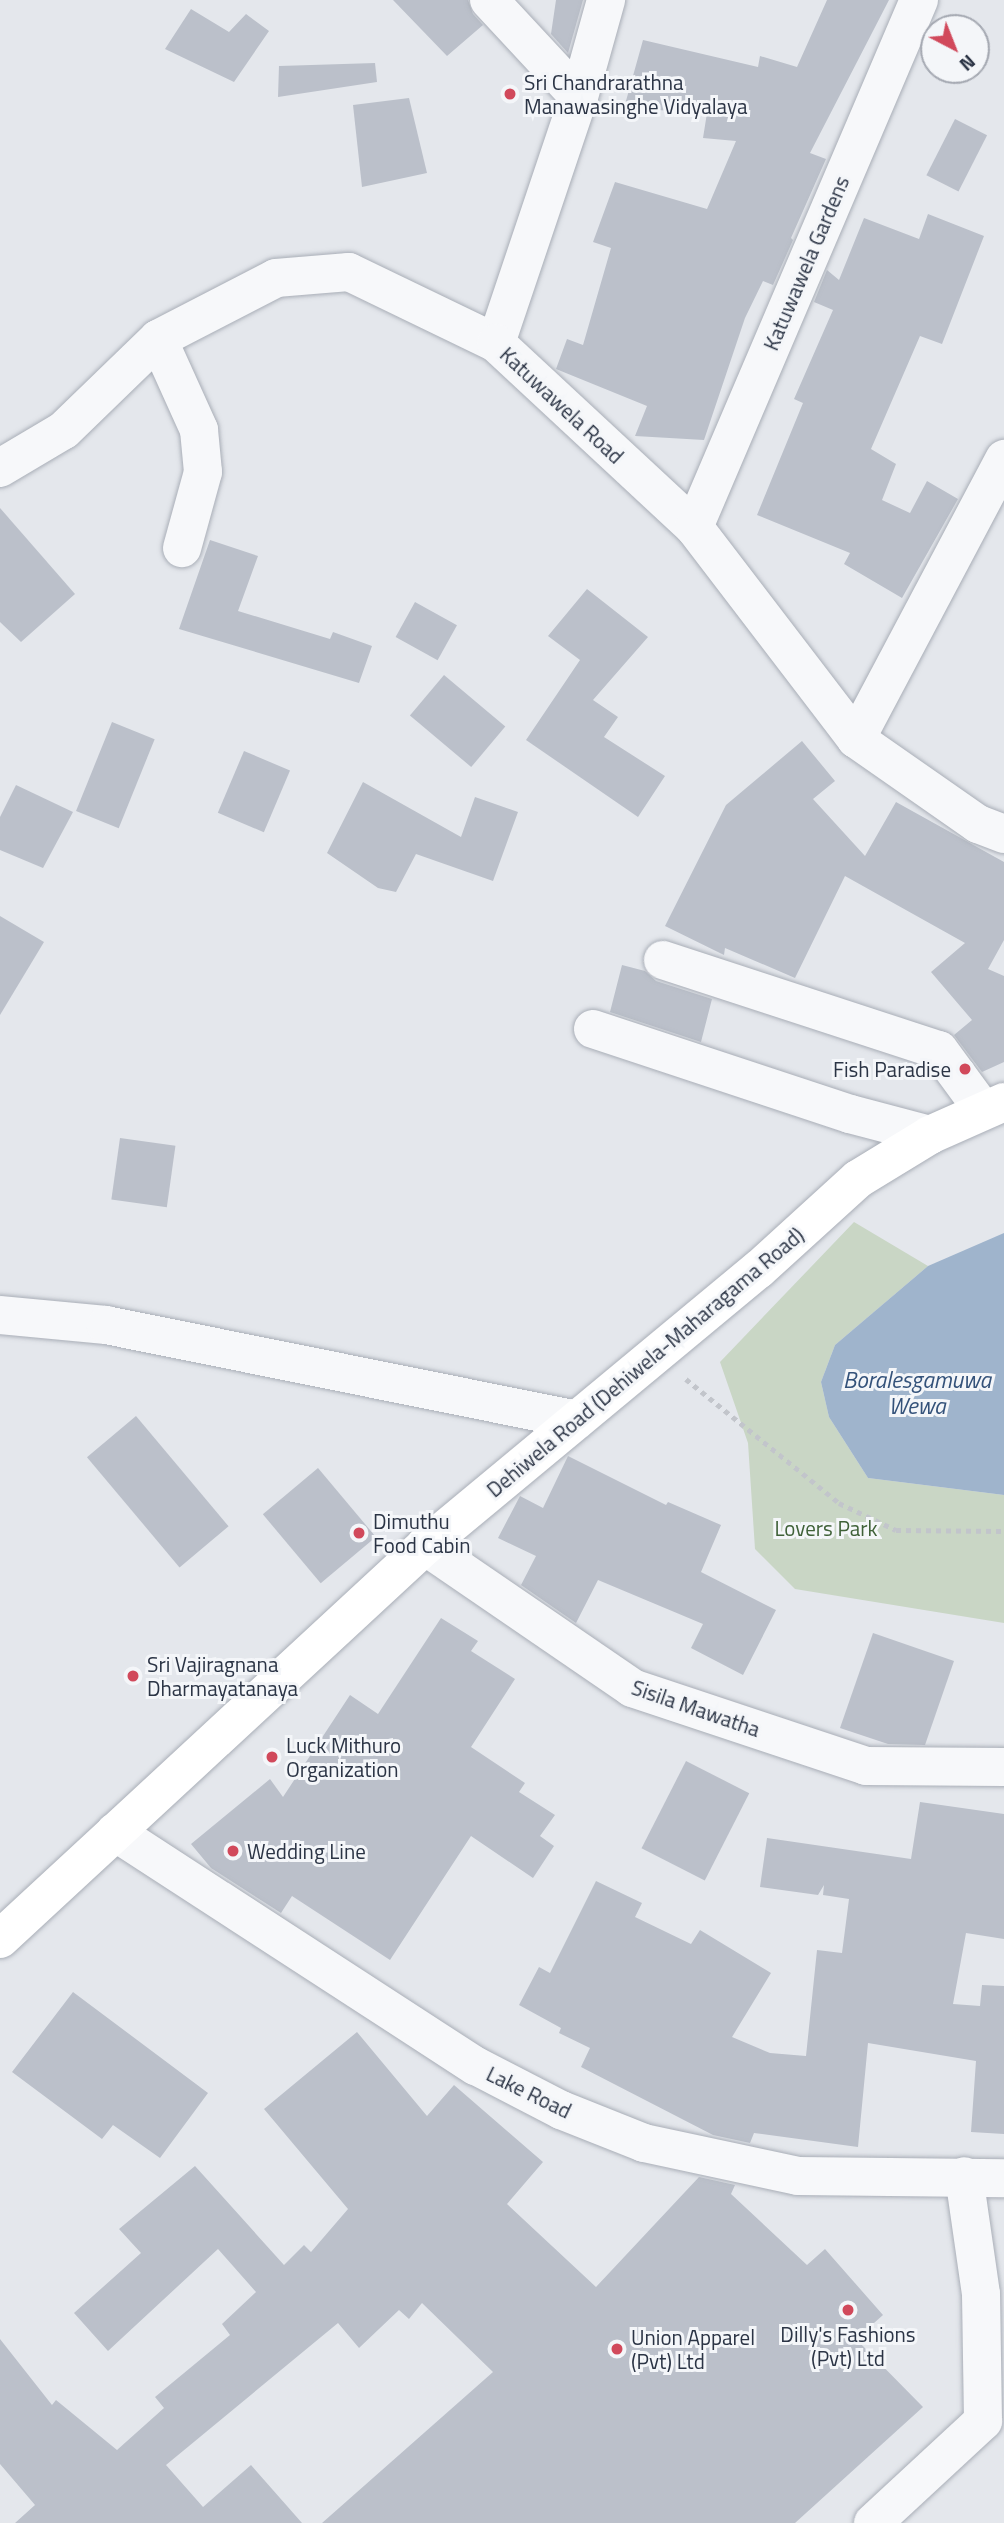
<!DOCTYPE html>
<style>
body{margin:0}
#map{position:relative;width:1004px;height:2523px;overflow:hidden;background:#e4e7ec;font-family:"Titillium Web",sans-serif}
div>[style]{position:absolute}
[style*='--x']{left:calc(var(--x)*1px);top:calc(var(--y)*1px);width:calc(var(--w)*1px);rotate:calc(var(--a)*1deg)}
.green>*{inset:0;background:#c9d6c5}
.water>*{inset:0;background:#9fb4cc}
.building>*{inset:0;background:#bbc0ca;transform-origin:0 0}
.path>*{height:4.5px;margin-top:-2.25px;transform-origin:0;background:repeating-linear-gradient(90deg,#c2c5cb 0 5px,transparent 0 10px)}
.roads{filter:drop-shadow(0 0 2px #a9aeb7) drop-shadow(0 0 2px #a9aeb7)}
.minor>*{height:38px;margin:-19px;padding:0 19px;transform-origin:19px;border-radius:19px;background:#f7f8fa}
.major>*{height:38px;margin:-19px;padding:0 19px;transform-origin:19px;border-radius:19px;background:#fff}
.dots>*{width:19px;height:19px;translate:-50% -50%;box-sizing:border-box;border:4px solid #f4f6f9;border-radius:50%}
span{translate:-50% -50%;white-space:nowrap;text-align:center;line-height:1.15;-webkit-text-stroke:6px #f4f6f9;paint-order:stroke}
.poi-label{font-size:21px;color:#2b3445}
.left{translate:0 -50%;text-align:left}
.right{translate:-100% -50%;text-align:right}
.street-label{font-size:21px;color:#2b3445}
.park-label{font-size:21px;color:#3f6138}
.water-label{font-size:23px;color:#34527a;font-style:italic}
.north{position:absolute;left:920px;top:14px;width:70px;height:70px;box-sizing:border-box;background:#f4f6f9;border:2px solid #a4a8b1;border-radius:50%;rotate:138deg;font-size:19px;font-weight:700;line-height:28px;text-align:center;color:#2b3445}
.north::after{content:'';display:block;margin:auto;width:24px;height:32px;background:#d1495b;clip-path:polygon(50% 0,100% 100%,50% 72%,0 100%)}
</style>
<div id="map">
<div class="green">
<i style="clip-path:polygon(854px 1222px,928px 1266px,835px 1345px,821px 1382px,829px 1417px,868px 1478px,1004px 1495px,1004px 1623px,795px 1589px,755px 1549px,748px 1443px,720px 1362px)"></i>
</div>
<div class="water">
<i style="clip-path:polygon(1004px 1233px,1004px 1495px,868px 1478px,829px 1417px,821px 1382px,835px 1345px,928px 1266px)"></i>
</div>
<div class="building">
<i style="clip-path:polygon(393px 0,468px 0,473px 14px,483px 25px,447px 56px)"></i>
<i style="clip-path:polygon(556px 0,583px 0,568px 53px,551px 34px)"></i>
<i style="clip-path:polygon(827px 0,889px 0,810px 153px,826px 159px,791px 238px,793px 240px,773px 285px,763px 281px,745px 318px,704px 440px,635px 436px,647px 406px,556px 369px,567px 339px,583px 345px,611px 248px,593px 242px,615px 182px,707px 209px,736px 141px,703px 138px,707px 113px,624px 108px,643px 40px,758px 67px,760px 56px,797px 67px)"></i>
<i style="clip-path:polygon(191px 9px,229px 32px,246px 14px,269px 31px,234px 82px,165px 49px)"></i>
<i style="clip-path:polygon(375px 63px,377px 82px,278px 97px,279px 66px)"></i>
<i style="clip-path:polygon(409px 98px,427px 173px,362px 187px,353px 105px)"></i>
<i style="left:955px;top:119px;width:36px;height:63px;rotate:27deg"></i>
<i style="clip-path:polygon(928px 214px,984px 236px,942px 344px,920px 336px,871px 449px,896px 464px,882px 500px,910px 513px,927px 481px,958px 499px,902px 598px,844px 564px,850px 553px,757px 515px,803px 403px,794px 399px,833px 310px,814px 302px,827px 270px,839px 280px,864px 218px,919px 239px)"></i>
<i style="clip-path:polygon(0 508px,75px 594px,21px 642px,0 622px)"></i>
<i style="clip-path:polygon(210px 540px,258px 556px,238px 611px,330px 639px,333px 632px,372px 646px,359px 683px,179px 629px)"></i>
<i style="clip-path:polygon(587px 589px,648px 637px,593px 700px,618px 717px,604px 737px,665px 776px,638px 817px,526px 740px,580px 660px,548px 636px)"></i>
<i style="left:415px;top:602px;width:48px;height:40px;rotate:29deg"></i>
<i style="left:444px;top:675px;width:80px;height:53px;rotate:40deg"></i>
<i style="left:112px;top:722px;width:46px;height:96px;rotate:22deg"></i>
<i style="clip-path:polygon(802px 741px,835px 781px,813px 799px,865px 856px,896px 802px,1004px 862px,1004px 940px,988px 969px,1004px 976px,1004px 1062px,982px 1072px,954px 1035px,972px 1020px,931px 972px,965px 943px,845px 876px,795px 978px,725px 948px,724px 955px,665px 926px,726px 805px)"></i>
<i style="left:244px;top:751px;width:50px;height:67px;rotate:23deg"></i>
<i style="clip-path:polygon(363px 782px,461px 837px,475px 797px,518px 812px,493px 881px,416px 854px,396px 892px,378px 888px,327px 853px)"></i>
<i style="clip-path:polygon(16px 785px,73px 812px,43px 868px,0 850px,0 817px)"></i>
<i style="clip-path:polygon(0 916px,44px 942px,0 1015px)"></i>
<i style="clip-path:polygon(622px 965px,645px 971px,656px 981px,712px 999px,701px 1042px,610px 1012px)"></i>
<i style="left:120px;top:1138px;width:56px;height:62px;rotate:8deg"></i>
<i style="left:136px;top:1416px;width:144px;height:64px;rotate:50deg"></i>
<i style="clip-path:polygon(568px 1456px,666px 1505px,668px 1502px,721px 1525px,701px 1572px,776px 1610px,743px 1675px,691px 1648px,703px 1624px,598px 1580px,576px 1623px,521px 1585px,536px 1556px,498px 1538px,520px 1496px,543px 1508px)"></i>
<i style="left:318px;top:1468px;width:90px;height:72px;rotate:50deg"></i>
<i style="clip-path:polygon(441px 1618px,478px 1641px,471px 1651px,515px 1679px,471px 1747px,525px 1783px,519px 1792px,555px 1815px,540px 1836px,554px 1846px,533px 1878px,471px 1836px,390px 1960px,292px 1896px,281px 1913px,211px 1868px,191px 1844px,270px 1779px,283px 1797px,350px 1695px,378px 1714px)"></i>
<i style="clip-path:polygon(873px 1633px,954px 1661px,925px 1745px,888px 1744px,840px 1728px)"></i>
<i style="left:686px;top:1761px;width:71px;height:98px;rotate:27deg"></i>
<i style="clip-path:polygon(920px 1802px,1004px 1814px,1004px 1939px,966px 1933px,953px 2004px,980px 2006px,982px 1985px,1004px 1986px,1004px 2134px,971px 2132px,976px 2061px,868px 2043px,858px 2147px,754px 2133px,750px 2143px,713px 2135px,581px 2067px,590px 2048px,559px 2033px,561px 2028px,519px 2005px,539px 1967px,550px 1973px,596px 1881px,642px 1903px,635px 1917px,691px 1944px,700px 1930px,771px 1973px,732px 2037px,770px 2053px,806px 2056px,817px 1950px,842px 1953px,849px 1899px,823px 1895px,824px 1885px,818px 1895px,760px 1887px,767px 1838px,911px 1859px)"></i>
<i style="clip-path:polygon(73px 1992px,208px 2093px,160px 2158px,113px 2125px,102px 2139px,12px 2072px)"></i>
<i style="clip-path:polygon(357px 2032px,427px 2116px,454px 2085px,543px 2162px,507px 2204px,596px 2287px,699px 2177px,735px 2185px,731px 2194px,807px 2265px,825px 2249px,883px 2315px,856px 2339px,923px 2407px,795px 2523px,322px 2523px,493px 2372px,422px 2303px,409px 2319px,399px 2310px,359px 2348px,338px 2323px,166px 2465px,203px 2507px,251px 2465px,302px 2523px,15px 2523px,35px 2505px,0 2464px,0 2339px,52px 2405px,56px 2400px,117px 2450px,164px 2408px,155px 2397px,230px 2335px,222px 2324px,256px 2292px,218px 2249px,108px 2351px,74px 2313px,141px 2253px,119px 2229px,195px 2166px,284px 2265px,304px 2245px,311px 2252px,348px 2209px,264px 2109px)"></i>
</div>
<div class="path">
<i style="--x:686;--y:1379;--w:197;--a:39"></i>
<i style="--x:839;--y:1503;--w:63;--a:25.3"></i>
<i style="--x:896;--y:1530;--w:108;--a:0.5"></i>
</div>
<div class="roads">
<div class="minor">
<i style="--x:489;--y:0;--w:132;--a:47.1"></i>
<i style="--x:158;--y:339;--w:100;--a:65.7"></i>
<i style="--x:199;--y:430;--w:42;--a:84.6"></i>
<i style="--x:203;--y:472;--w:79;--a:105.4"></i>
<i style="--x:496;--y:343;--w:260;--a:-71.4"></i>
<i style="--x:579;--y:97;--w:101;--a:-74.4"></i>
<i style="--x:0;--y:468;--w:74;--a:-30.7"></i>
<i style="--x:64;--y:430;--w:131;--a:-44.1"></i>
<i style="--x:158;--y:339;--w:133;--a:-27.3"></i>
<i style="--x:276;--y:278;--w:73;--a:-4.7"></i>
<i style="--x:349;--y:272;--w:163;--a:25.8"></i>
<i style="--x:496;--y:343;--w:270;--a:42.9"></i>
<i style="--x:694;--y:527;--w:267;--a:52.6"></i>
<i style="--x:856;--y:739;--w:149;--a:34.9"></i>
<i style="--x:978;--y:824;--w:28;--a:21"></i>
<i style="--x:694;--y:527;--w:573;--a:-66.88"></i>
<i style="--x:856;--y:739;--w:317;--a:-62.1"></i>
<i style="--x:663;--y:960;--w:290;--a:18.1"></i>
<i style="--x:939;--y:1050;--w:74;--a:53.7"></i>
<i style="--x:593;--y:1029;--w:271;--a:18.3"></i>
<i style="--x:850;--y:1114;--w:83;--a:14.7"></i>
<i style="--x:0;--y:1315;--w:106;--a:5.4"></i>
<i style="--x:106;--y:1325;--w:480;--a:11.4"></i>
<i style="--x:425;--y:1546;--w:251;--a:34.4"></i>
<i style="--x:632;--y:1688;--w:247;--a:18.4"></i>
<i style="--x:866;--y:1766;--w:138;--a:0.4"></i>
<i style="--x:115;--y:1832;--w:430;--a:33"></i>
<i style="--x:476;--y:2066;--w:96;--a:27.4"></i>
<i style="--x:561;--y:2110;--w:89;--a:21.7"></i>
<i style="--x:644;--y:2143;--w:157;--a:12.1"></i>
<i style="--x:798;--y:2176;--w:206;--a:0.6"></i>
<i style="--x:873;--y:2523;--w:150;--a:-42.8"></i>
<i style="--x:983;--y:2421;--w:127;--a:-90.9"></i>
<i style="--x:981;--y:2294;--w:119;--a:-98.2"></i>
</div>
<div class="major">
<i style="--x:0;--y:1939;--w:579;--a:-42.76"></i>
<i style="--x:425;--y:1546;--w:433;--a:-39.7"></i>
<i style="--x:758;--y:1270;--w:135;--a:-42.3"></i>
<i style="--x:858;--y:1179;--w:84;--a:-31.4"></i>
<i style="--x:930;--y:1135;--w:81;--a:-24"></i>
</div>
</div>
<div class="dots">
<i style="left:510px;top:94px;background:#d1495b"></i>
<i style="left:965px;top:1069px;background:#d1495b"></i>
<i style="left:359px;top:1533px;background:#d1495b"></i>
<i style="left:133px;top:1676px;background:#d1495b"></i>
<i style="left:272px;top:1757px;background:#d1495b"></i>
<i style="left:233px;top:1851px;background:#d1495b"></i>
<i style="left:848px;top:2310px;background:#d1495b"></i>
<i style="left:617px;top:2349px;background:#d1495b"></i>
</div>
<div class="poi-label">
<span class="left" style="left:524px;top:94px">Sri Chandrarathna<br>Manawasinghe Vidyalaya</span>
<span class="right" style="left:951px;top:1069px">Fish Paradise</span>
<span class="left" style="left:373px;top:1533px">Dimuthu<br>Food Cabin</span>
<span class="left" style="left:147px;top:1676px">Sri Vajiragnana<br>Dharmayatanaya</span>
<span class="left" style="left:286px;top:1757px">Luck Mithuro<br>Organization</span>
<span class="left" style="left:247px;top:1851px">Wedding Line</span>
<span style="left:848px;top:2346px">Dilly's Fashions<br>(Pvt) Ltd</span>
<span class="left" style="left:631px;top:2349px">Union Apparel<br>(Pvt) Ltd</span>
</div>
<div class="street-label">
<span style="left:806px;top:263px;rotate:-67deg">Katuwawela Gardens</span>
<span style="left:562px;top:405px;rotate:43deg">Katuwawela Road</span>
<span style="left:645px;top:1362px;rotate:-40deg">Dehiwela Road (Dehiwela-Maharagama Road)</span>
<span style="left:696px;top:1708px;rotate:19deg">Sisila Mawatha</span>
<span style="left:529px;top:2092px;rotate:26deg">Lake Road</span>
</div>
<div class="park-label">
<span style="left:826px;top:1528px">Lovers Park</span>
</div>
<div class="water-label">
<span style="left:917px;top:1393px">Boralesgamuwa<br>Wewa</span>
</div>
<div class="north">N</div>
</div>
